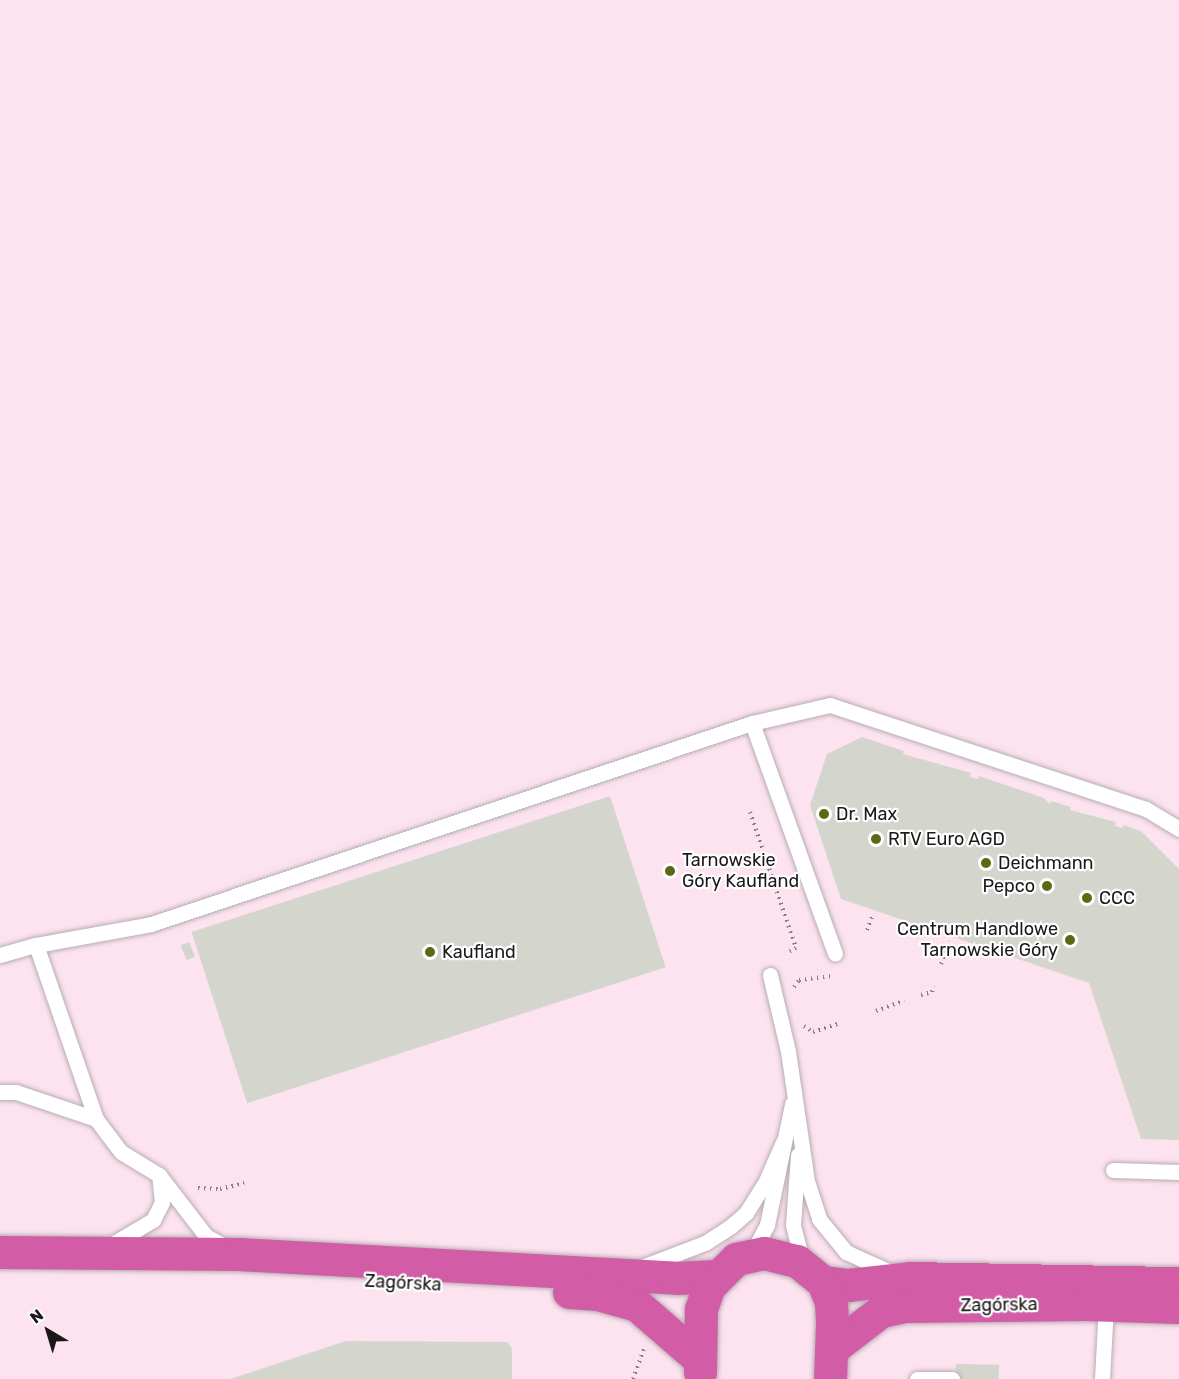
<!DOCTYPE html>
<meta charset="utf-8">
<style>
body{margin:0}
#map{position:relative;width:1179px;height:1379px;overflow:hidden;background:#fef8fb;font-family:Rubik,sans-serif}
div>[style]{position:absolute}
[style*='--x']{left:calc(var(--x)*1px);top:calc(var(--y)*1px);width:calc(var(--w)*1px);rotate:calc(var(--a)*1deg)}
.green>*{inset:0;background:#fde2f0;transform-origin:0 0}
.building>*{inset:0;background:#d4d6cd;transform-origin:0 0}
.path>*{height:4px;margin-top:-2px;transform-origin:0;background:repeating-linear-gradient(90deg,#858083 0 1.5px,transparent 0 6px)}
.roads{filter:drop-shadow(0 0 2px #b7adb2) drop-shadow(0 0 2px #b7adb2)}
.lane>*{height:15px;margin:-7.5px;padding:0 7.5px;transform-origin:7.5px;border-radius:7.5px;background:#fff}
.highway>*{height:33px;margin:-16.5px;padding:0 16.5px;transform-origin:16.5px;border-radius:16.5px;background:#d25ca6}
.dots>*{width:16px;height:16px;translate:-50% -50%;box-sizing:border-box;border:3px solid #fff;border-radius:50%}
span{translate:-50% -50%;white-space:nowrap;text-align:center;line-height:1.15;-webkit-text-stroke:4.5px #fff;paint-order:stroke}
.poi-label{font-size:18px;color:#1b181a}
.left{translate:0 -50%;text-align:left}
.right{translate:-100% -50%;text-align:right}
.street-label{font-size:18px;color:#1b181a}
.north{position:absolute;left:18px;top:1301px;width:60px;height:60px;-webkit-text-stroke:4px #fff;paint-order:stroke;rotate:322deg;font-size:16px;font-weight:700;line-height:24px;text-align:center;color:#1b181a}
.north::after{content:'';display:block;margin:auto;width:21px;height:27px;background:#1b181a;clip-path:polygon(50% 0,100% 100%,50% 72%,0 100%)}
</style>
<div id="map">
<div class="green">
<i style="left:0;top:0;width:1179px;height:1379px"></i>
</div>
<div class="building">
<i style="clip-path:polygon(862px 737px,904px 751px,903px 754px,971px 773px,970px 777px,978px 779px,979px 776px,1044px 798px,1050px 804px,1051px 801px,1071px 807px,1070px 810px,1116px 822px,1115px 826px,1122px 828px,1124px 825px,1141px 831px,1179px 869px,1179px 1140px,1141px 1139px,1089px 983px,841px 899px,810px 805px,827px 754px)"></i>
<i style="left:610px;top:796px;width:180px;height:440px;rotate:72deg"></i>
<i style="left:189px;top:942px;width:16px;height:9px;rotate:68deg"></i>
<i style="clip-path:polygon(346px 1341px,508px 1342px,512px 1349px,512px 1379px,230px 1379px)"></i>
<i style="left:956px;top:1364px;width:43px;height:15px;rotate:1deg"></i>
</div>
<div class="path">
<i style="--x:750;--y:812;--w:144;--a:71.3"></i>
<i style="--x:796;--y:948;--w:7;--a:153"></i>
<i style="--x:867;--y:930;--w:17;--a:-69"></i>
<i style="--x:941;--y:964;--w:24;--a:-71"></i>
<i style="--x:794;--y:987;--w:9;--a:-54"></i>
<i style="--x:799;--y:980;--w:32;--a:-7"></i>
<i style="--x:921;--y:995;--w:11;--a:-15"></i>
<i style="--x:932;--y:992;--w:6;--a:-72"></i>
<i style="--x:876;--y:1011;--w:30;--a:-20"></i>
<i style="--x:804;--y:1026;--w:11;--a:34"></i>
<i style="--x:813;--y:1032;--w:26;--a:-18"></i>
<i style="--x:198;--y:1188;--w:22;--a:3"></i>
<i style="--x:220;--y:1189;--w:25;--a:-14"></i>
<i style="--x:633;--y:1379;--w:32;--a:-70"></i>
</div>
<div class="roads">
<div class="lane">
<i style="--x:752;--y:723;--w:245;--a:70.2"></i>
<i style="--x:36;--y:945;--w:117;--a:-10.3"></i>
<i style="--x:151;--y:924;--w:634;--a:-18.49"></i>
<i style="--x:752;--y:723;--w:80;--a:-13"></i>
<i style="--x:830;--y:705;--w:333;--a:18.2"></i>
<i style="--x:1146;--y:809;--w:39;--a:31"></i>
<i style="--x:0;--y:955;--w:37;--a:-16"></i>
<i style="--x:36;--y:945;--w:184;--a:71"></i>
<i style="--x:96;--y:1119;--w:41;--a:52.9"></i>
<i style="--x:121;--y:1152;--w:44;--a:31.2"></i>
<i style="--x:159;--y:1175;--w:77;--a:52.4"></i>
<i style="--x:206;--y:1236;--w:23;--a:29"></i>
<i style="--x:770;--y:975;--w:78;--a:76.7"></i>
<i style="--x:788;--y:1051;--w:131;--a:81.7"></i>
<i style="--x:807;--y:1181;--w:40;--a:72"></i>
<i style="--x:819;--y:1219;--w:43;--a:50.7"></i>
<i style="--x:846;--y:1252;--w:48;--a:24.4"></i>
<i style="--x:0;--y:1092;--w:16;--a:0"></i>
<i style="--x:16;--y:1092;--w:84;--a:18.6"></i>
<i style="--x:798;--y:1155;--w:70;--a:94.1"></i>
<i style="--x:793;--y:1225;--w:37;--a:76"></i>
<i style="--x:1113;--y:1170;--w:66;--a:1.7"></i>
<i style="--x:111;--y:1245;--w:49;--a:-30.8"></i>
<i style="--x:153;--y:1220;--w:20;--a:-63"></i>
<i style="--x:162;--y:1202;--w:27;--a:-96"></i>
<i style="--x:752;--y:1253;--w:32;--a:-62"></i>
<i style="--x:767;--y:1225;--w:124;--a:-78.3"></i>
<i style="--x:642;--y:1267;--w:67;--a:-20.9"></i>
<i style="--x:705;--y:1243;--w:31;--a:-33"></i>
<i style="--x:731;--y:1226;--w:20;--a:-41"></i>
<i style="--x:746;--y:1213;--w:36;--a:-58"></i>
<i style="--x:765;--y:1183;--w:45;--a:-66.3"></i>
<i style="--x:917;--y:1379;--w:35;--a:0"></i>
<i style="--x:1102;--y:1379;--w:75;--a:-86.9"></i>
</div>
<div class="highway">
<i style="--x:0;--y:1252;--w:238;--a:0.5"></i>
<i style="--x:238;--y:1254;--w:440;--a:3.1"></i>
<i style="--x:677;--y:1278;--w:39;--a:-3"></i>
<i style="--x:823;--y:1282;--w:25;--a:7"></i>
<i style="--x:848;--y:1285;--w:62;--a:-6.4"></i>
<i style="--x:910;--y:1278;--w:269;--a:1.1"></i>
<i style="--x:569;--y:1292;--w:29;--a:4"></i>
<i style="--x:598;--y:1294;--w:41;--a:15.8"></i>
<i style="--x:637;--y:1305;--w:81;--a:41"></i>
<i style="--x:833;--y:1348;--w:61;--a:-37.6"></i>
<i style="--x:881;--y:1311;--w:25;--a:-12"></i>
<i style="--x:905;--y:1306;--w:180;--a:-0.6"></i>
<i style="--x:1085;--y:1304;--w:94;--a:1.8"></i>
<i style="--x:700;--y:1372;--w:63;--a:-89.1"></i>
<i style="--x:701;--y:1309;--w:24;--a:-71"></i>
<i style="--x:709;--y:1286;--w:38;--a:-45"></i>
<i style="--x:736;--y:1259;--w:29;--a:-12"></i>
<i style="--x:764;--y:1253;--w:34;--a:14"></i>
<i style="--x:797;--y:1261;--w:33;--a:39"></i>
<i style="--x:823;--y:1282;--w:22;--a:68"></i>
<i style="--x:831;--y:1302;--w:21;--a:87"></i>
<i style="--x:832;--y:1323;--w:56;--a:92"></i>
</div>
</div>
<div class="dots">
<i style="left:824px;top:814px;background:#5c6912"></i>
<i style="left:876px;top:839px;background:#5c6912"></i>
<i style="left:986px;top:863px;background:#5c6912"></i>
<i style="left:670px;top:871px;background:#5c6912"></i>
<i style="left:1047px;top:886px;background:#5c6912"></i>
<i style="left:1087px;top:898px;background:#5c6912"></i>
<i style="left:1070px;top:940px;background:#5c6912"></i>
<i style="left:430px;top:952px;background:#5c6912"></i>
</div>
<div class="poi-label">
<span class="left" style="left:836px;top:814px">Dr. Max</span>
<span class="left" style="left:888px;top:839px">RTV Euro AGD</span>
<span class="left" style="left:682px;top:871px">Tarnowskie<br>Góry Kaufland</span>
<span class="left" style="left:998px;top:863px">Deichmann</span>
<span class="right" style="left:1035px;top:886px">Pepco</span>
<span class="left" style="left:1099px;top:898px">CCC</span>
<span class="right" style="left:1058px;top:940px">Centrum Handlowe<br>Tarnowskie Góry</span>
<span class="left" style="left:442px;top:952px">Kaufland</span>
</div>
<div class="street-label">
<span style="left:403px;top:1283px;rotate:3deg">Zagórska</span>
<span style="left:999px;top:1305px;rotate:-1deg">Zagórska</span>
</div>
<div class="north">N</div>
</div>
